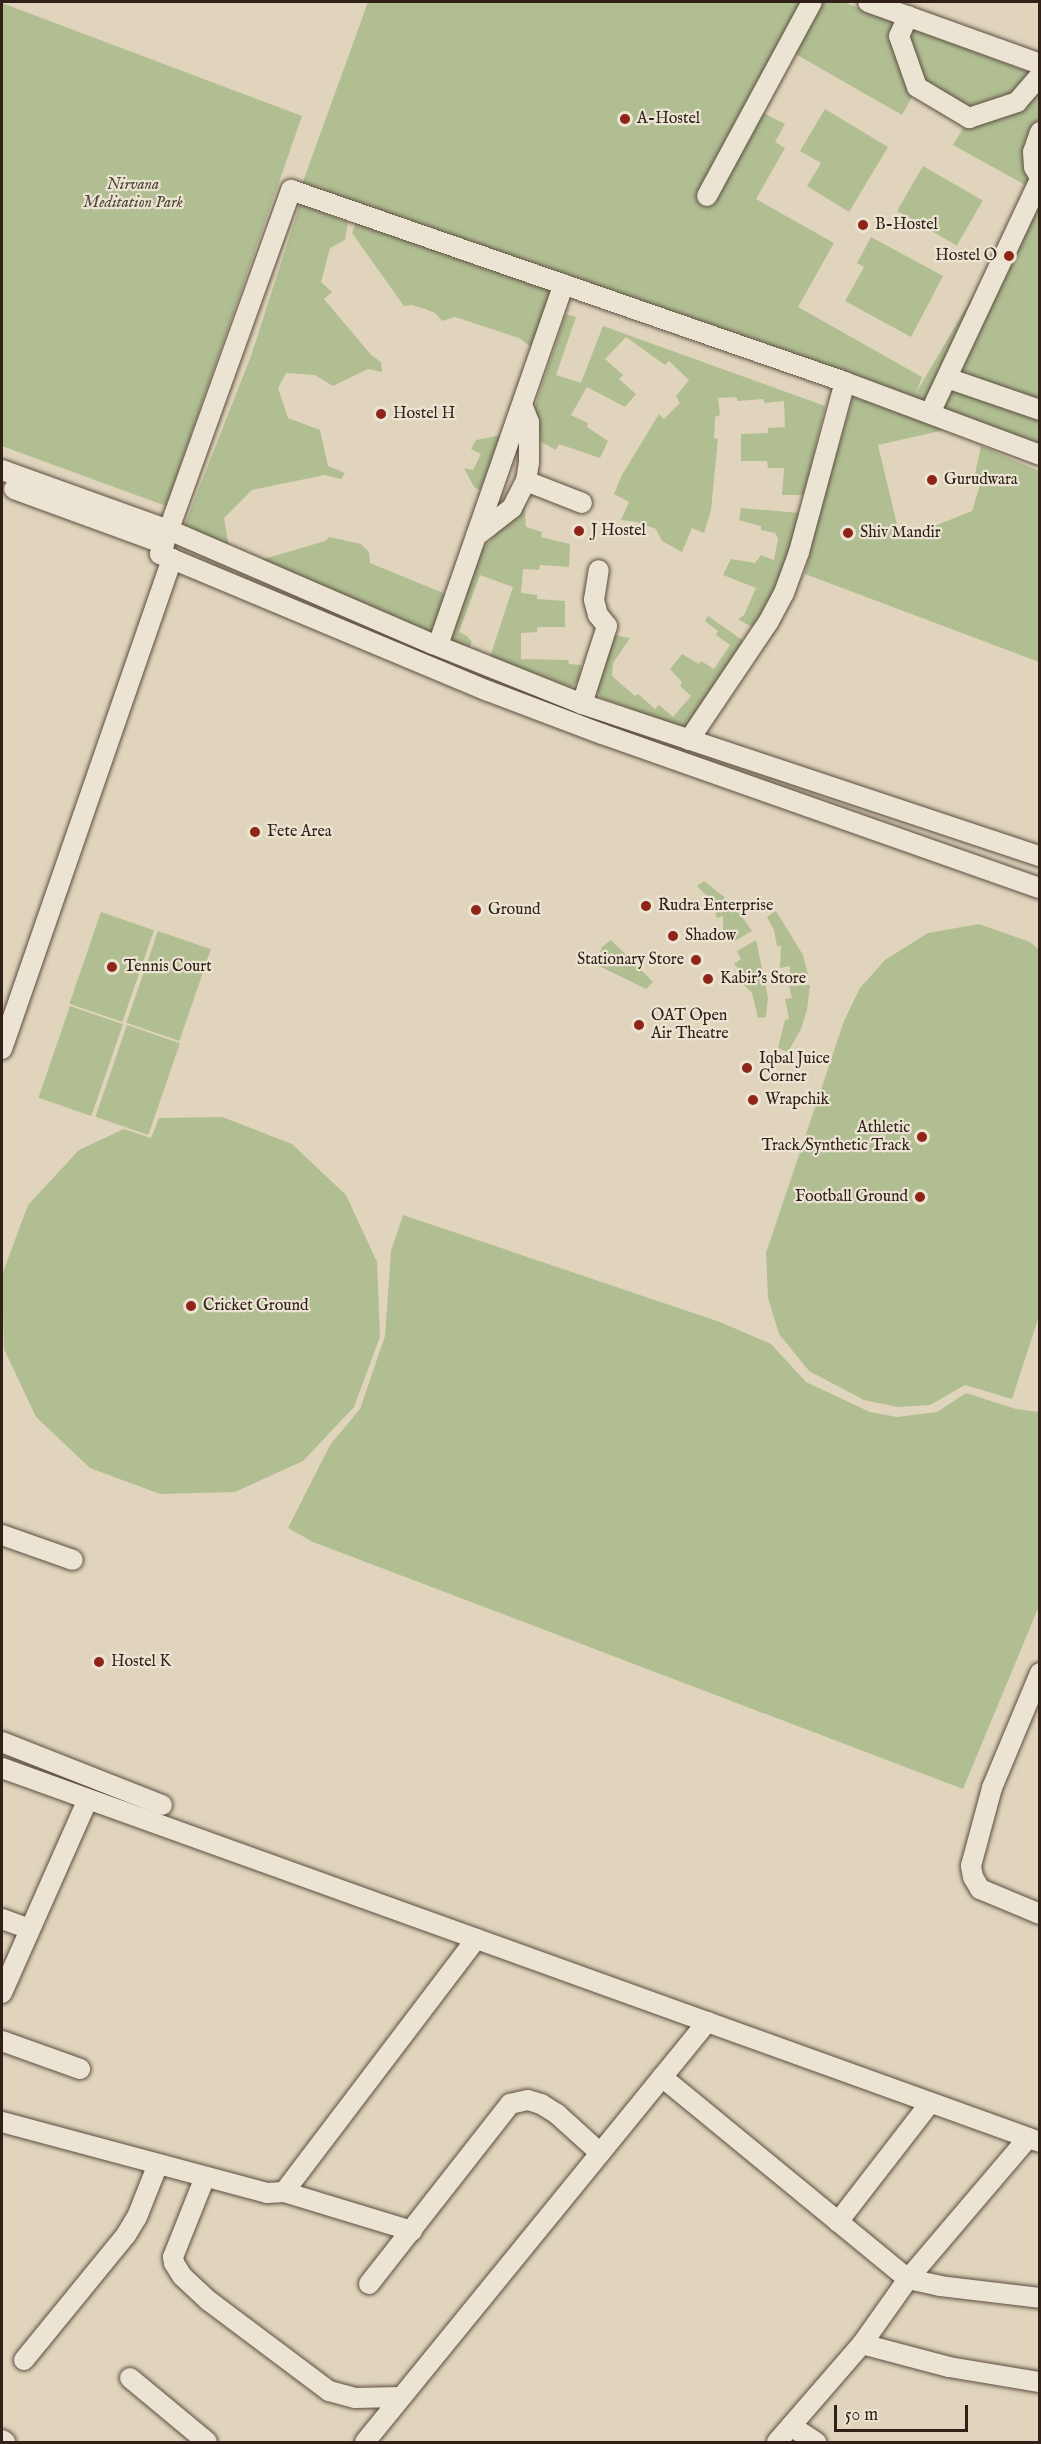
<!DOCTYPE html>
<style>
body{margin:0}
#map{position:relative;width:1041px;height:2444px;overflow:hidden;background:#e0d5bc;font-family:"IM FELL English",serif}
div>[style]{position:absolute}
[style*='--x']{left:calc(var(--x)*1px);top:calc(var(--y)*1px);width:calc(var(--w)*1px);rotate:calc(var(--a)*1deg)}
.green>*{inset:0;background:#b0be92;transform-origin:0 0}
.roads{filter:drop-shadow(0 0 2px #5c4d40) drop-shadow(0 0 2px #5c4d40)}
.street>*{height:20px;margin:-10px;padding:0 10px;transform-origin:10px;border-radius:10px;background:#ebe4d3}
.dots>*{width:16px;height:16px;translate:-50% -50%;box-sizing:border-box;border:3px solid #ebe4d3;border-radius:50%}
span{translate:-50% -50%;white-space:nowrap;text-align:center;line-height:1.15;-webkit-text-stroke:4.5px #ebe4d3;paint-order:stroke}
.poi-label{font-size:16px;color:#302017}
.left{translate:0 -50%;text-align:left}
.right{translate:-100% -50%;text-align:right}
.park-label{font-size:16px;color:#504836;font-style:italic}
.frame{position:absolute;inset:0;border:3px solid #302017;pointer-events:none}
.scale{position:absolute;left:834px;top:2405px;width:134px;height:27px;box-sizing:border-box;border:3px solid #302017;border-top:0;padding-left:8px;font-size:18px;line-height:21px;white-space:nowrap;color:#302017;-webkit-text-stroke:4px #ebe4d3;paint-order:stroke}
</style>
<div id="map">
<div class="green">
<i style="clip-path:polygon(evenodd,368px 2px,843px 2px,1039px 76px,1039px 447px,301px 187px,368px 2px,785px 48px,902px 115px,917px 88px,969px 118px,953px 145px,1027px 186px,1031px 197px,916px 393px,922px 377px,798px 307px,834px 243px,756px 199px,785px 148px,775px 142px,785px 124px,751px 107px,785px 48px)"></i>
<i style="clip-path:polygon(2px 3px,302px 116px,166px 506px,2px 446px)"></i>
<i style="clip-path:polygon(825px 109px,888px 147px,849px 212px,807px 186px,821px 163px,800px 151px)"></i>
<i style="left:923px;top:166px;width:69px;height:52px;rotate:30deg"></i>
<i style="clip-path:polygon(300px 204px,348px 222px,345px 240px,330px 248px,321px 282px,332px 292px,324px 299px,371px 355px,381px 362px,382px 372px,368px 369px,333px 386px,315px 375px,286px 373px,278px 388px,288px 418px,320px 430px,328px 466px,345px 473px,341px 479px,325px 475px,252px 490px,224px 518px,229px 547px,183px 529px,251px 356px)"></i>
<i style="clip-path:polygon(357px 220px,555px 288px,534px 349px,519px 338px,455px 317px,442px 321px,435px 313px,425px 309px,412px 305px,404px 306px,352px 233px)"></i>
<i style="clip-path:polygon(871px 237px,943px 276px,911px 337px,845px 301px,864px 267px,857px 263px)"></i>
<i style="clip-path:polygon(566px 314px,576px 317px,556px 375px,581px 383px,603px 326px,825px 406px,804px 495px,782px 495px,784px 468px,768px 468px,767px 461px,741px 461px,741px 434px,768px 433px,768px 428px,785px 427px,784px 401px,765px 403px,763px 399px,738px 401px,736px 397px,718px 398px,720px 415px,715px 417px,714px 438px,718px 439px,711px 510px,704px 533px,692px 528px,682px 552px,662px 541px,656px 529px,637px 522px,621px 520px,629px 502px,614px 494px,622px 475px,659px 414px,664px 419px,680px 403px,676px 396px,689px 380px,669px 361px,665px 365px,626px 337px,605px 359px,623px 375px,619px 379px,636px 394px,625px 407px,587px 387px,571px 415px,588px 423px,587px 427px,608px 441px,600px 458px,559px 444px,556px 450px,541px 442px,535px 406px)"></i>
<i style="clip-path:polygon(853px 397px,949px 429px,878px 445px,899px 533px,937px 525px,972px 511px,980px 485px,975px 474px,981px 446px,1039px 471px,1039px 662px,805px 574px,815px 529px)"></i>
<i style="clip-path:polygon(502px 435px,480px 490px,474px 487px,464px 468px,473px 470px,481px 454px,471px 449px,476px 440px)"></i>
<i style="clip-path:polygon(524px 501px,526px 527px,542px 532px,541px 537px,570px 544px,569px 567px,540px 565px,539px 570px,523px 569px,521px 593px,537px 595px,537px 599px,565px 601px,565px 627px,537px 627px,537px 632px,521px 633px,521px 659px,568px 660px,569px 664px,581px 665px,579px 681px,571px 687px,490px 657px,513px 587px,480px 575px,459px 632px,467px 636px,472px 642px,470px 646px,466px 649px,453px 642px,451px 635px,481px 550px,513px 517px)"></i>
<i style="clip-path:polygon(741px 508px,801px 513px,801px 544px,755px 629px,738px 619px,744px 615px,756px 588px,723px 575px,731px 559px,755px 563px,761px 555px,774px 560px,778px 539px,775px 533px,761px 530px,761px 526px,739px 520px)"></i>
<i style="clip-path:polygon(329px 537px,361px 544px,369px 552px,370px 563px,448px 595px,433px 634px,257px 561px,325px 541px)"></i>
<i style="clip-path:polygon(708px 616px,745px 642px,687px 729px,601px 698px,596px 689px,613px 635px,630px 638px,613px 663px,612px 676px,635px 696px,638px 694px,655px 709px,659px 705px,673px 717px,691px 696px,680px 686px,682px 682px,670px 669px,682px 654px,699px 664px,701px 661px,714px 669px,730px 645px,716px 635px,718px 631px,705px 621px)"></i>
<i style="clip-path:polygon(704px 881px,733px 904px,752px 931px,735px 941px,732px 931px,723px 935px,723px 916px,717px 918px,712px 901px,697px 886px)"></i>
<i style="clip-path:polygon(776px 911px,803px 955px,808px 974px,790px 976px,790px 966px,780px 968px,781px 946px,777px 946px,774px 930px,767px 917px)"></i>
<i style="left:101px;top:912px;width:56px;height:97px;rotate:19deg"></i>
<i style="clip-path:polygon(979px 924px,1030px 942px,1039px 950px,1039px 1316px,1012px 1399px,965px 1385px,930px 1405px,898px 1407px,864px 1400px,809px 1371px,779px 1334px,768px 1298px,766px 1253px,844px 1021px,860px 988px,885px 960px,928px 933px)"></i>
<i style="left:158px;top:931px;width:56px;height:97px;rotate:19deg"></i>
<i style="clip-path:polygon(611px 940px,653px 982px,646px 989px,595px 964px,602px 947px)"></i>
<i style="clip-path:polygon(756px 940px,768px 997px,766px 1017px,758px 1018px,752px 993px,743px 984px,749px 979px,734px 964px,741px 959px,737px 951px)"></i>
<i style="clip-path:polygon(810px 985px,807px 1010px,801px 1029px,788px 1052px,778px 1048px,785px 1020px,789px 1019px,785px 999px,792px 998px,789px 986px)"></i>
<i style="left:70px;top:1006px;width:56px;height:97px;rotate:19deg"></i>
<i style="left:127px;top:1025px;width:56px;height:97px;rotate:19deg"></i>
<i style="clip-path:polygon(222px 1117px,292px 1144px,346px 1195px,377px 1262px,380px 1337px,354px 1407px,303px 1461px,235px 1492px,160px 1494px,90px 1468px,36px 1417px,4px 1349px,2px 1275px,28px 1205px,79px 1150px,124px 1129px,151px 1138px,159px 1118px)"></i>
<i style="clip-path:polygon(403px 1215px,720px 1322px,771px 1344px,806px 1382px,870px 1412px,897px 1417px,937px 1412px,966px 1393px,1016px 1409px,1039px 1412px,1039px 1606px,963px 1789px,313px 1542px,288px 1528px,330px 1445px,360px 1409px,385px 1336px,391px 1251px)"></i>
</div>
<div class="roads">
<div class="street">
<i style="--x:868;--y:2;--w:183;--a:19.8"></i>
<i style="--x:908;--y:16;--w:22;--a:114"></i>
<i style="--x:899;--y:36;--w:54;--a:70.6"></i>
<i style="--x:917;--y:87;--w:61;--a:30.8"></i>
<i style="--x:969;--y:118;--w:51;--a:-18.4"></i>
<i style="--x:1017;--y:102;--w:35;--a:-49"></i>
<i style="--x:1040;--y:132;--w:21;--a:109"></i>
<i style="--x:1033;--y:152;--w:15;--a:86"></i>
<i style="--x:1034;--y:167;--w:13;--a:61"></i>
<i style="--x:707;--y:196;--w:221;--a:-61.6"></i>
<i style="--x:947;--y:378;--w:98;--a:19"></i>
<i style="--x:930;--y:413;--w:259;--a:-64.8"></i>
<i style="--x:2;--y:470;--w:177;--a:19.8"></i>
<i style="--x:169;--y:530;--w:288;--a:23.4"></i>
<i style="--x:433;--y:644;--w:161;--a:21.9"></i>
<i style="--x:582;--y:704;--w:483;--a:18.4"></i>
<i style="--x:526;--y:481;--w:60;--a:21.4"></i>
<i style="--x:14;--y:489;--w:160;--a:20.1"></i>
<i style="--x:476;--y:536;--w:46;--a:-37.9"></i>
<i style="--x:512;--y:508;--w:30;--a:-63"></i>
<i style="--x:526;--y:481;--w:18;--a:-81"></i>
<i style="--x:529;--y:463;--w:41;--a:-90"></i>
<i style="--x:529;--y:422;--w:18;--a:-112"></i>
<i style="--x:172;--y:559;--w:342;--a:22.7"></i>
<i style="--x:488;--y:691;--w:122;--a:20.7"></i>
<i style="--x:602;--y:734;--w:464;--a:19.4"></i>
<i style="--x:438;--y:645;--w:382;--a:-70.8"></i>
<i style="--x:582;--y:704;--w:82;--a:-72.2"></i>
<i style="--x:607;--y:626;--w:14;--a:-129"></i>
<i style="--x:598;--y:615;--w:16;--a:-105"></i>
<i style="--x:594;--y:600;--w:30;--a:-81"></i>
<i style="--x:689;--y:740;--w:143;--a:-56.1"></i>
<i style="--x:769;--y:621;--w:32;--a:-62"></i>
<i style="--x:784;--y:593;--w:44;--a:-69.9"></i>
<i style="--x:799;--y:552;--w:176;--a:-74.9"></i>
<i style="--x:2;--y:1049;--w:519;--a:-70.87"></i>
<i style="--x:172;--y:559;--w:13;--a:-157"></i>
<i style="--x:160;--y:554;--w:387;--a:-70.2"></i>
<i style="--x:291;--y:190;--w:586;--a:19.11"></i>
<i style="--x:845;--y:382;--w:208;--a:20.5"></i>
<i style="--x:2;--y:1535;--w:75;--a:19.4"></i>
<i style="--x:1040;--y:1673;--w:125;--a:112.7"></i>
<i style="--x:992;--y:1788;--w:81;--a:105.1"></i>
<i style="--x:971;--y:1866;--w:11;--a:80"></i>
<i style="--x:973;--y:1877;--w:14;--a:60"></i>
<i style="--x:980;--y:1889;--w:65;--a:22.6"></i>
<i style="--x:2;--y:1742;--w:172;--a:21.5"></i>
<i style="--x:2;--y:1768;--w:1103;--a:19.81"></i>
<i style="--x:2;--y:1919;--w:29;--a:20"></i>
<i style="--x:2;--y:1993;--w:212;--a:-66.1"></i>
<i style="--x:2;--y:2041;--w:83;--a:19.7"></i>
<i style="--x:662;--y:2077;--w:318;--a:39.4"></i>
<i style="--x:908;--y:2279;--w:33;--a:12"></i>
<i style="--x:940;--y:2286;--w:101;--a:6.8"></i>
<i style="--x:2;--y:2122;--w:274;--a:15"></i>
<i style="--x:267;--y:2193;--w:17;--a:-3"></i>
<i style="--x:284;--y:2192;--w:318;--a:-52.8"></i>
<i style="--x:205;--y:2177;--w:86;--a:111.8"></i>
<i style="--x:173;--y:2257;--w:6;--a:81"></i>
<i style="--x:174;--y:2263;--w:15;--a:58"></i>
<i style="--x:182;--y:2276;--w:37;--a:43"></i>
<i style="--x:209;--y:2301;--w:150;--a:36.9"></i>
<i style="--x:329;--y:2391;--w:27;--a:15"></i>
<i style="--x:355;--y:2398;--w:45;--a:-1.3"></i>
<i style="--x:284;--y:2192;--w:134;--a:16.9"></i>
<i style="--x:838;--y:2222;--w:150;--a:-52.3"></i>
<i style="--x:369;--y:2284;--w:229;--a:-51.9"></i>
<i style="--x:510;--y:2104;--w:18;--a:-13"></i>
<i style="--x:528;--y:2100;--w:14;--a:17"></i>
<i style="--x:541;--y:2104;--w:19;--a:32"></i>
<i style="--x:557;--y:2114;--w:58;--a:42.2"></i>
<i style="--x:862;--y:2344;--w:90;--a:14.8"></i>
<i style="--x:949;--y:2367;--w:92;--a:9.4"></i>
<i style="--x:24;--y:2360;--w:161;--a:-50.8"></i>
<i style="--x:126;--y:2235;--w:21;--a:-59"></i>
<i style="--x:137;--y:2217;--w:57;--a:-68.4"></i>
<i style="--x:130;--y:2378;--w:100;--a:39.7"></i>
<i style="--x:791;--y:2426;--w:30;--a:33"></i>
<i style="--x:2;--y:2440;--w:4;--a:34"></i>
<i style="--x:365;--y:2442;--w:542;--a:-50.84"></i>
<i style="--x:777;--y:2442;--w:130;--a:-49.1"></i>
<i style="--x:862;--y:2344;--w:80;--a:-54.7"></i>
<i style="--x:908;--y:2279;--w:185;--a:-49.6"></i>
</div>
</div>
<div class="dots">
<i style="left:625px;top:119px;background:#8f2418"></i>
<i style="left:863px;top:225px;background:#8f2418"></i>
<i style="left:1009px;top:256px;background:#8f2418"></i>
<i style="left:381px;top:414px;background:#8f2418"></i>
<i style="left:932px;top:480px;background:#8f2418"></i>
<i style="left:579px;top:531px;background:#8f2418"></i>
<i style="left:848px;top:533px;background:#8f2418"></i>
<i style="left:255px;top:832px;background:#8f2418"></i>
<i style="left:646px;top:906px;background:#8f2418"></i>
<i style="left:476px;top:910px;background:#8f2418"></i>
<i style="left:673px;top:936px;background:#8f2418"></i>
<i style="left:696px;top:960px;background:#8f2418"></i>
<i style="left:112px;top:967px;background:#8f2418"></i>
<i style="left:708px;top:979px;background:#8f2418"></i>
<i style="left:639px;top:1025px;background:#8f2418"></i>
<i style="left:747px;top:1068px;background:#8f2418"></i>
<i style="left:753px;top:1100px;background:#8f2418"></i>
<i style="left:922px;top:1137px;background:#8f2418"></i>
<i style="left:920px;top:1197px;background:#8f2418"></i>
<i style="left:191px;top:1306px;background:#8f2418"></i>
<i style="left:99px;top:1662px;background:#8f2418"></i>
</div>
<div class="poi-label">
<span class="left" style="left:637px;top:119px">A-Hostel</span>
<span class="left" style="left:875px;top:225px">B-Hostel</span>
<span class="right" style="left:997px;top:256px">Hostel O</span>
<span class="left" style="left:393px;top:414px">Hostel H</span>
<span class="left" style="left:944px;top:480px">Gurudwara</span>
<span class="left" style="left:591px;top:531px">J Hostel</span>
<span class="left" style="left:860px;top:533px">Shiv Mandir</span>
<span class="left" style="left:267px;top:832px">Fete Area</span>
<span class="left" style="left:658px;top:906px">Rudra Enterprise</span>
<span class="left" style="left:488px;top:910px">Ground</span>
<span class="left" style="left:685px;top:936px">Shadow</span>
<span class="right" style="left:684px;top:960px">Stationary Store</span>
<span class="left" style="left:124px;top:967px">Tennis Court</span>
<span class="left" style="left:720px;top:979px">Kabir's Store</span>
<span class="left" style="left:651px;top:1025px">OAT Open<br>Air Theatre</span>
<span class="left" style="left:759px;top:1068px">Iqbal Juice<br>Corner</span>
<span class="left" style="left:765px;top:1100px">Wrapchik</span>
<span class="right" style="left:910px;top:1137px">Athletic<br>Track/Synthetic Track</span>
<span class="right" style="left:908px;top:1197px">Football Ground</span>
<span class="left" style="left:203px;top:1306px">Cricket Ground</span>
<span class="left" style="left:111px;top:1662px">Hostel K</span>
</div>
<div class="park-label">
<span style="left:133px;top:194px">Nirvana<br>Meditation Park</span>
</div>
<div class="frame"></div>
<div class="scale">50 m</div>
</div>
